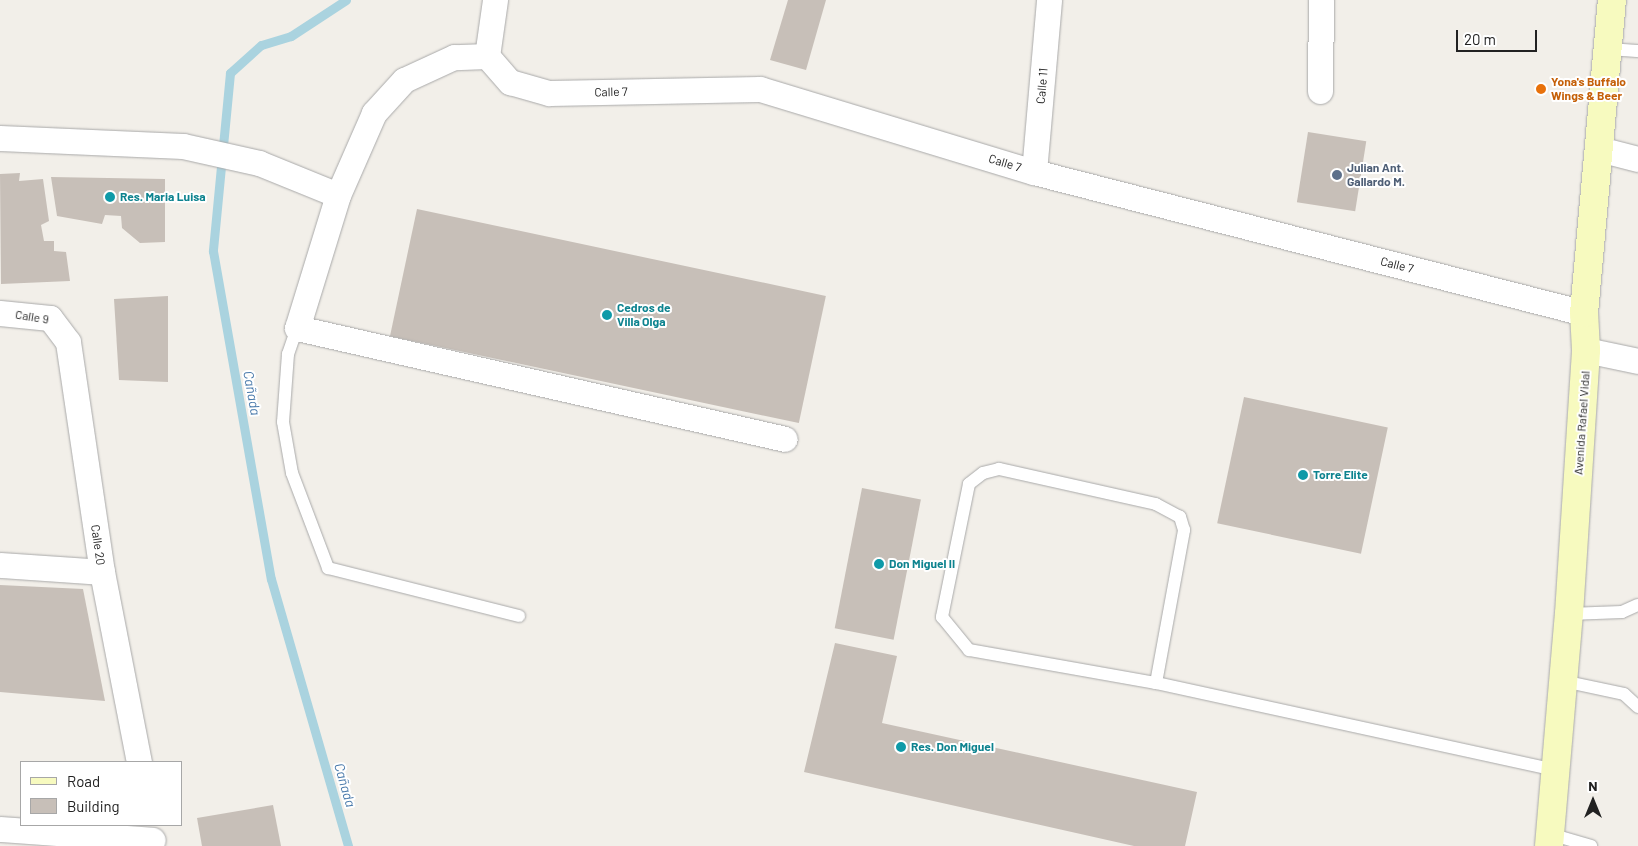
<!DOCTYPE html>
<meta charset="utf-8">
<style>
body{margin:0}
#map{position:relative;width:1638px;height:846px;overflow:hidden;background:#f2efe9;font-family:Barlow,sans-serif}
div>[style]{position:absolute}
[style*='--x']{left:calc(var(--x)*1px);top:calc(var(--y)*1px);width:calc(var(--w)*1px);rotate:calc(var(--a)*1deg)}
.stream>*{height:9px;margin:-4.5px;padding:0 4.5px;transform-origin:4.5px;border-radius:4.5px;background:#aad3df}
.building>*{inset:0;background:#c7bfb8;transform-origin:0 0}
.roads{filter:drop-shadow(0 0 1px #a9a9a9) drop-shadow(0 0 1px #a9a9a9)}
.lane>*{height:12px;margin:-6px;padding:0 6px;transform-origin:6px;border-radius:6px;background:#fff}
.street>*{height:25px;margin:-12.5px;padding:0 12.5px;transform-origin:12.5px;border-radius:12.5px;background:#fff}
.secondary>*{height:28px;margin:-14px;padding:0 14px;transform-origin:14px;border-radius:14px;background:#f7fabf}
.dots>*{width:14px;height:14px;translate:-50% -50%;box-sizing:border-box;border:2px solid #fff;border-radius:50%}
span{translate:-50% -50%;white-space:nowrap;text-align:center;line-height:1.15;-webkit-text-stroke:4px #fff;paint-order:stroke}
.food-label{font-size:12px;color:#c56008;font-weight:700}
.left{translate:0 -50%;text-align:left}
.street-label{font-size:12px;color:#222}
.service-label{font-size:12px;color:#4e5e75;font-weight:700}
.culture-label{font-size:12px;color:#0d838f;font-weight:700}
.water-label{font-size:14px;color:#4a7aab;font-style:italic}
.legend{position:absolute;left:20px;top:761px;width:162px;height:65px;box-sizing:border-box;background:#fff;border:1px solid #a7a7a7;margin:0;padding:6px 9px;list-style:none;font-size:15px;color:#222}
.legend li{display:flex;align-items:center;gap:10px;height:25px}
.legend b{width:25px;border:1px solid #a7a7a7}
.north{position:absolute;left:1568px;top:776px;width:50px;height:50px;-webkit-text-stroke:4px #fff;paint-order:stroke;rotate:0deg;font-size:14px;font-weight:700;line-height:20px;text-align:center;color:#222}
.north::after{content:'';display:block;margin:auto;width:18px;height:22px;background:#222;clip-path:polygon(50% 0,100% 100%,50% 72%,0 100%)}
.scale{position:absolute;left:1456px;top:30px;width:81px;height:22px;box-sizing:border-box;border:2px solid #222;border-top:0;padding-left:6px;font-size:15px;line-height:18px;white-space:nowrap;color:#222;-webkit-text-stroke:4px #fff;paint-order:stroke}
</style>
<div id="map">
<div class="stream">
<i style="--x:346;--y:0;--w:66;--a:146.8"></i>
<i style="--x:291;--y:36;--w:31;--a:163"></i>
<i style="--x:261;--y:45;--w:42;--a:137.9"></i>
<i style="--x:230;--y:73;--w:179;--a:95.5"></i>
<i style="--x:213;--y:251;--w:333;--a:80"></i>
<i style="--x:271;--y:579;--w:278;--a:73.9"></i>
</div>
<div class="building">
<i style="clip-path:polygon(788px 0,826px 0,806px 70px,770px 60px)"></i>
<i style="left:1308px;top:132px;width:59px;height:71px;rotate:9deg"></i>
<i style="clip-path:polygon(20px 173px,19px 181px,43px 179px,49px 221px,41px 225px,44px 241px,54px 241px,54px 251px,66px 252px,70px 281px,1px 284px,0 174px)"></i>
<i style="clip-path:polygon(51px 177px,165px 179px,165px 242px,140px 243px,122px 228px,121px 216px,105px 215px,102px 224px,57px 216px)"></i>
<i style="left:417px;top:209px;width:418px;height:130px;rotate:12deg"></i>
<i style="clip-path:polygon(168px 296px,168px 382px,119px 380px,114px 299px)"></i>
<i style="left:1244px;top:397px;width:147px;height:129px;rotate:12deg"></i>
<i style="left:862px;top:488px;width:60px;height:143px;rotate:11deg"></i>
<i style="clip-path:polygon(0 585px,83px 589px,105px 701px,0 692px)"></i>
<i style="clip-path:polygon(835px 643px,897px 656px,882px 723px,1197px 792px,1185px 846px,1134px 846px,804px 772px)"></i>
<i style="clip-path:polygon(273px 805px,281px 846px,202px 846px,197px 818px)"></i>
</div>
<div class="roads">
<div class="lane">
<i style="--x:1608;--y:49;--w:30;--a:4"></i>
<i style="--x:297;--y:328;--w:28;--a:109"></i>
<i style="--x:288;--y:354;--w:68;--a:94.2"></i>
<i style="--x:283;--y:422;--w:52;--a:80"></i>
<i style="--x:292;--y:473;--w:102;--a:69.2"></i>
<i style="--x:328;--y:568;--w:197;--a:14.1"></i>
<i style="--x:1569;--y:614;--w:53;--a:-2.2"></i>
<i style="--x:1622;--y:612;--w:17;--a:-24"></i>
<i style="--x:1563;--y:681;--w:62;--a:12"></i>
<i style="--x:1624;--y:694;--w:19;--a:43"></i>
<i style="--x:1156;--y:683;--w:156;--a:-79.6"></i>
<i style="--x:1184;--y:530;--w:14;--a:-107"></i>
<i style="--x:1180;--y:517;--w:27;--a:-152"></i>
<i style="--x:1156;--y:504;--w:161;--a:-167.4"></i>
<i style="--x:999;--y:469;--w:16;--a:166"></i>
<i style="--x:983;--y:473;--w:18;--a:142"></i>
<i style="--x:969;--y:484;--w:136;--a:101.5"></i>
<i style="--x:942;--y:617;--w:43;--a:50.7"></i>
<i style="--x:969;--y:650;--w:190;--a:10"></i>
<i style="--x:1156;--y:683;--w:408;--a:12.3"></i>
<i style="--x:1550;--y:834;--w:43;--a:16.3"></i>
</div>
<div class="street">
<i style="--x:495;--y:0;--w:57;--a:98.1"></i>
<i style="--x:487;--y:56;--w:35;--a:49"></i>
<i style="--x:510;--y:82;--w:41;--a:15.8"></i>
<i style="--x:549;--y:93;--w:211;--a:-1.1"></i>
<i style="--x:760;--y:89;--w:286;--a:16.9"></i>
<i style="--x:1034;--y:172;--w:568;--a:14.38"></i>
<i style="--x:487;--y:56;--w:33;--a:178"></i>
<i style="--x:454;--y:57;--w:55;--a:155.3"></i>
<i style="--x:404;--y:80;--w:45;--a:132.3"></i>
<i style="--x:374;--y:113;--w:90;--a:113.7"></i>
<i style="--x:338;--y:195;--w:139;--a:107.1"></i>
<i style="--x:297;--y:328;--w:500;--a:12.81"></i>
<i style="--x:1320;--y:91;--w:91;--a:-89.4"></i>
<i style="--x:0;--y:138;--w:183;--a:2.5"></i>
<i style="--x:183;--y:146;--w:78;--a:12.6"></i>
<i style="--x:259;--y:163;--w:85;--a:22.1"></i>
<i style="--x:1599;--y:149;--w:40;--a:14.4"></i>
<i style="--x:1034;--y:172;--w:173;--a:-85"></i>
<i style="--x:0;--y:313;--w:50;--a:5.7"></i>
<i style="--x:50;--y:318;--w:30;--a:53"></i>
<i style="--x:68;--y:342;--w:232;--a:81.6"></i>
<i style="--x:102;--y:572;--w:194;--a:79"></i>
<i style="--x:1586;--y:350;--w:53;--a:11.9"></i>
<i style="--x:0;--y:565;--w:102;--a:3.9"></i>
<i style="--x:0;--y:829;--w:153;--a:4.1"></i>
</div>
<div class="secondary">
<i style="--x:1549;--y:846;--w:233;--a:-85.1"></i>
<i style="--x:1569;--y:614;--w:265;--a:-86.3"></i>
<i style="--x:1586;--y:350;--w:37;--a:-93"></i>
<i style="--x:1584;--y:313;--w:314;--a:-84.9"></i>
</div>
</div>
<div class="dots">
<i style="left:1541px;top:89px;background:#e8710a"></i>
<i style="left:1337px;top:175px;background:#5c6f8a"></i>
<i style="left:110px;top:197px;background:#0f9aa8"></i>
<i style="left:607px;top:315px;background:#0f9aa8"></i>
<i style="left:1303px;top:475px;background:#0f9aa8"></i>
<i style="left:879px;top:564px;background:#0f9aa8"></i>
<i style="left:901px;top:747px;background:#0f9aa8"></i>
</div>
<div class="food-label">
<span class="left" style="left:1551px;top:89px">Yona's Buffalo<br>Wings &amp; Beer</span>
</div>
<div class="street-label">
<span style="left:1042px;top:86px;rotate:-85deg">Calle 11</span>
<span style="left:611px;top:92px;rotate:-1deg">Calle 7</span>
<span style="left:1005px;top:163px;rotate:17deg">Calle 7</span>
<span style="left:1397px;top:265px;rotate:14deg">Calle 7</span>
<span style="left:32px;top:317px;rotate:9deg">Calle 9</span>
<span style="left:1582px;top:423px;rotate:-86deg">Avenida Rafael Vidal</span>
<span style="left:98px;top:545px;rotate:82deg">Calle 20</span>
</div>
<div class="service-label">
<span class="left" style="left:1347px;top:175px">Julian Ant.<br>Gallardo M.</span>
</div>
<div class="culture-label">
<span class="left" style="left:120px;top:197px">Res. Maria Luisa</span>
<span class="left" style="left:617px;top:315px">Cedros de<br>Villa Olga</span>
<span class="left" style="left:1313px;top:475px">Torre Elite</span>
<span class="left" style="left:889px;top:564px">Don Miguel II</span>
<span class="left" style="left:911px;top:747px">Res. Don Miguel</span>
</div>
<div class="water-label">
<span style="left:252px;top:393px;rotate:80deg">Cañada</span>
<span style="left:345px;top:785px;rotate:74deg">Cañada</span>
</div>
<ul class="legend">
<li><b style="height:6px;background:#f7fabf"></b>Road</li>
<li><b style="height:14px;background:#c7bfb8"></b>Building</li>
</ul>
<div class="north">N</div>
<div class="scale">20 m</div>
</div>
